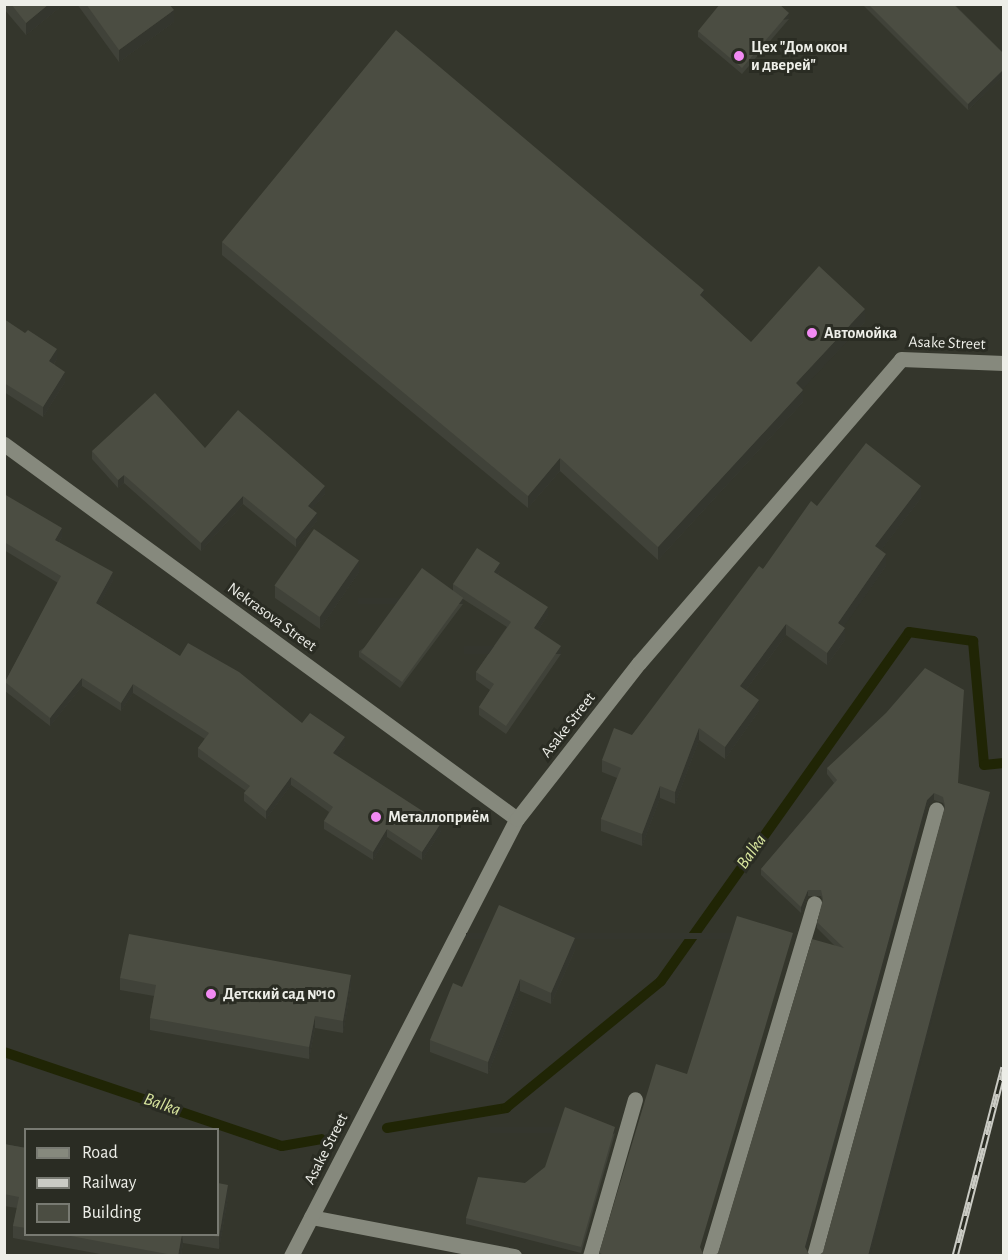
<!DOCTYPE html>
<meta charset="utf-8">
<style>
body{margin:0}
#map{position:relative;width:1008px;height:1260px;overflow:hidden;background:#34362c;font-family:"Alegreya Sans",sans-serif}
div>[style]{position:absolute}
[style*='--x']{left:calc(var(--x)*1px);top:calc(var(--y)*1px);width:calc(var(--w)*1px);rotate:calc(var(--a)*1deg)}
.stream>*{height:10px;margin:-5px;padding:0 5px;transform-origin:5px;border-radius:5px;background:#202505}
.minor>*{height:15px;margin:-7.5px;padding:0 7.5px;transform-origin:7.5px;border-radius:7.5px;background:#86897d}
.rail>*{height:7px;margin-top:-3.5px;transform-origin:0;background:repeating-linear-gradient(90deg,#2a2c23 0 14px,#cacbc4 0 28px);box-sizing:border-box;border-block:2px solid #cacbc4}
.wall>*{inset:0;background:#404239}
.shaded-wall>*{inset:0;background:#34362e;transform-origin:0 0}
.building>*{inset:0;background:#4b4d42;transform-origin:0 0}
.dots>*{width:16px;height:16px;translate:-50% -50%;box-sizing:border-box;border:3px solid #2a2c23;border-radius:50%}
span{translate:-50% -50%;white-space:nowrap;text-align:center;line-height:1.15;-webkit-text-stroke:6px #2a2c23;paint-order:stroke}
.poi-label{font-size:16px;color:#edeee8;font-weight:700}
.left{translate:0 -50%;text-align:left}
.street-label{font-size:16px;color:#edeee8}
.water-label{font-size:18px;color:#d8e59e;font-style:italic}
.frame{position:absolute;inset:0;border:6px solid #edeee8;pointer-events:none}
.legend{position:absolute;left:24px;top:1128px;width:195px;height:108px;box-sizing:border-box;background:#2a2c23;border:2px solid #787a72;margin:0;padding:8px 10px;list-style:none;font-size:18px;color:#edeee8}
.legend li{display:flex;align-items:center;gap:12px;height:30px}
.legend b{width:30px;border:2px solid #787a72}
</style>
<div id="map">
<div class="stream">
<i style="--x:4;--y:1052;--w:293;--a:18.7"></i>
<i style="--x:282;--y:1146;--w:40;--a:-10"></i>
<i style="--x:387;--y:1128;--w:121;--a:-9.5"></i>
<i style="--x:506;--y:1108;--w:200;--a:-39.3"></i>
<i style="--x:661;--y:981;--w:428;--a:-54.6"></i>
<i style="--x:909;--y:632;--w:65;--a:8"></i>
<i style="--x:973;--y:641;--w:124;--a:84.9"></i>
<i style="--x:984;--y:765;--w:20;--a:-6"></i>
</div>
<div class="minor">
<i style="--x:4;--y:444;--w:635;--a:36.17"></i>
<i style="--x:311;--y:1217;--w:207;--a:10.9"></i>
<i style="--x:291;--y:1256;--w:492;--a:-62.7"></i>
<i style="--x:517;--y:819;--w:198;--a:-52"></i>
<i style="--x:639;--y:663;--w:401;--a:-49.2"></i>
<i style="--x:901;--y:359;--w:103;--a:2.2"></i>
<i style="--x:590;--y:1256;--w:163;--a:-74"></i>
<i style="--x:709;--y:1256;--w:368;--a:-73.4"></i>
<i style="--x:814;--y:1256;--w:463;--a:-74.7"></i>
</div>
<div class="rail">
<i style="--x:955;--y:1256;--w:195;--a:-75.5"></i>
</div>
<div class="wall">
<i style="clip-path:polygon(4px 4px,64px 4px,26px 35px,4px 9px)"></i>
<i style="clip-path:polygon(77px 4px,169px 4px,174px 22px,119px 62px)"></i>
<i style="clip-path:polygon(862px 4px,954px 4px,1004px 54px,1004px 75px,968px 110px)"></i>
<i style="clip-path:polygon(789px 19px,742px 74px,698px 37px,698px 31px)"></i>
<i style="clip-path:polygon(222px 242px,704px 300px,751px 342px,865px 322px,802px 389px,803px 402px,658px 560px,560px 471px,528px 508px,222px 255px)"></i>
<i style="clip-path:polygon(4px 319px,57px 359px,54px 364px,65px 382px,43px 417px,4px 392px)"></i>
<i style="clip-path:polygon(205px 448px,325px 494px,312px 509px,317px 521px,296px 547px,243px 504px,201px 551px,124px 483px,118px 488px,92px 459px,92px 451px)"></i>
<i style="clip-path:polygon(4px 494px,62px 537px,59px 542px,113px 580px,99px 605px,180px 656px,302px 723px,345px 745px,337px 756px,441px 831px,422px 860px,387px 837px,373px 860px,324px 829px,324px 821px,329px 812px,291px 785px,266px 819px,244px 801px,244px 793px,246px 791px,198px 757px,198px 748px,205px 739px,133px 693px,121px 711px,82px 686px,50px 726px,5px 691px,5px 682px,58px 583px,4px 550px)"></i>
<i style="clip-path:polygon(921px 498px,881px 550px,886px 566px,843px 627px,845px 640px,827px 665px,786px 635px,746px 690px,759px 711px,725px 759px,699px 740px,675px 804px,660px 798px,642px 846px,601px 831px,601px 819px,617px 778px,602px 772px,602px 760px,632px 735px,763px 569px,817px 506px)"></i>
<i style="clip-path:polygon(500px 571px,498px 575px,548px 615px,538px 630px,561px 654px,506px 734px,479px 715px,479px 707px,490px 690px,476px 680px,476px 672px,507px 627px,463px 599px,463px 604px,400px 688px,359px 657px,359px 651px,453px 591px,453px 584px)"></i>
<i style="clip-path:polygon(359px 572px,320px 629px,275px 598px,275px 586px)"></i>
<i style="clip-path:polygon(827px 768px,958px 783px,990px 798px,823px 1252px,945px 808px,943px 803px,934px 800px,927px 806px,718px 1253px,835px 946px,817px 928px,817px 922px,823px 902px,821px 896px,808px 896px,801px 913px,761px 875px,761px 869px,834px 783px,827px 774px)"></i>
<i style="clip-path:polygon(575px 950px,551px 1004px,520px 991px,488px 1074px,430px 1052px,430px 1040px,462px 987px)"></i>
<i style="clip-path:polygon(120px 978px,351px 987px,343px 1033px,315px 1028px,309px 1059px,150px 1030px,150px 1018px,154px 996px,120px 990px)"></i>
<i style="clip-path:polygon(615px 1133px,581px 1253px,466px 1224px,466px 1218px,525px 1183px)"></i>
<i style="clip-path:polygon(4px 1144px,26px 1148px,26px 1234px,218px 1234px,228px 1197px,219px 1249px,183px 1243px,181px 1256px,111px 1256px,13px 1238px,13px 1226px,17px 1208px,4px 1206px)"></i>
</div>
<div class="shaded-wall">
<i style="clip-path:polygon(49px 4px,64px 4px,26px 35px,26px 23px)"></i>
<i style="clip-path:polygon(174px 10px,174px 22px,119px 62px,119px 50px)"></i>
<i style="left:789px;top:13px;width:6px;height:72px;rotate:90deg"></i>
<i style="clip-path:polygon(1004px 69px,1004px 75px,968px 110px,968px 104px)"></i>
<i style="clip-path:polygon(704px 290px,704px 303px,700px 295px)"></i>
<i style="clip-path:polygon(865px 309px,865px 322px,796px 396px,796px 383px)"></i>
<i style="clip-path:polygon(57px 349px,57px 359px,49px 371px,49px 361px)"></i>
<i style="clip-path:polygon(65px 372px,65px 382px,43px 417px,43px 407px)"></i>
<i style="clip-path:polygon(803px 390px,803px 402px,658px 560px,658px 547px)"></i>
<i style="clip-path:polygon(560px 458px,560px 471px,528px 508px,528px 496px)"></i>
<i style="clip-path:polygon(124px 475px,124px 483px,118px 488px,118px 480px)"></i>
<i style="clip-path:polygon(325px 486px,325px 494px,308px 514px,308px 506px)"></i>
<i style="clip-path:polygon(921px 486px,921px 498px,875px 558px,875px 546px)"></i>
<i style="clip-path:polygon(243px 496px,243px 504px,201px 551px,201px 543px)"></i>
<i style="clip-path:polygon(317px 513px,317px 521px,296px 547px,296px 539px)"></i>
<i style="clip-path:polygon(62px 528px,62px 537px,55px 548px,55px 540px)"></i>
<i style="clip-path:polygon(886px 554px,886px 566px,838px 635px,838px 623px)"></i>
<i style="clip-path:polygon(359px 560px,359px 572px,320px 629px,320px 617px)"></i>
<i style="clip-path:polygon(500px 563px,500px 571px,494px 580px,494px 572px)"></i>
<i style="clip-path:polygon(113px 572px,113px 580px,96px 611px,96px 603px)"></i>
<i style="left:463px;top:598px;width:6px;height:105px;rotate:90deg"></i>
<i style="clip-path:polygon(548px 607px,548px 615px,534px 636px,534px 628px)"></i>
<i style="clip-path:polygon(786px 624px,786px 635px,740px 698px,740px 686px)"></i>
<i style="clip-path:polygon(845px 628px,845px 640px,827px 665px,827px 653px)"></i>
<i style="left:561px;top:646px;width:8px;height:97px;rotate:90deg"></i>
<i style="clip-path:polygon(82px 678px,82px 686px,50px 726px,50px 718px)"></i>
<i style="clip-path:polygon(133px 684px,133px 693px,121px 711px,121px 703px)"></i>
<i style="clip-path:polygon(759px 700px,759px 711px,725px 759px,725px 747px)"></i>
<i style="clip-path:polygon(699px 728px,699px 740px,675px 804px,675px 792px)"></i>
<i style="clip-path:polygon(345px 737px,345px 745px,333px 762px,333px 753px)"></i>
<i style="clip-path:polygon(291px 777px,291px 785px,266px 819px,266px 811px)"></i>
<i style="clip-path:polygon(660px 786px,660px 798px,642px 846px,642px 834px)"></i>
<i style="clip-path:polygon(990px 792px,990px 798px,870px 1256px,868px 1256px)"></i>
<i style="clip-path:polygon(934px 793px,934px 800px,927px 806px,805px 1253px,805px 1247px,927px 800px)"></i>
<i style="clip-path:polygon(441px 823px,441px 831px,422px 860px,422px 852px)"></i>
<i style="clip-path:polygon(387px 829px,387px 837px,373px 860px,373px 852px)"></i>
<i style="clip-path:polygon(808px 890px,808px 896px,801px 913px,801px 907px)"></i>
<i style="left:793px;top:933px;width:6px;height:327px;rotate:90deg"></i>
<i style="clip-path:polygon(575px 938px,575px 950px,551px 1004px,551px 993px)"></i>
<i style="clip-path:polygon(351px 975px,351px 987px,343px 1033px,343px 1021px)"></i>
<i style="clip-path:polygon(520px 979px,520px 991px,488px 1074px,488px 1062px)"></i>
<i style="clip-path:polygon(315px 1016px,315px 1028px,309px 1059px,309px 1047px)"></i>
<i style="left:615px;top:1127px;width:6px;height:125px;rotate:90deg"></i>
<i style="clip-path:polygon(228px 1185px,228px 1197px,219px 1249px,219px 1237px)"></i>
<i style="clip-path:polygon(182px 1234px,183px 1243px,181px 1256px,178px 1256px)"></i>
</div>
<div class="building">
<i style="clip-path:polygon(11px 4px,49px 4px,26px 23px)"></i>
<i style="clip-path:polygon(86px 4px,169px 4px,174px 10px,119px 50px)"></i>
<i style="clip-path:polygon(720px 4px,779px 4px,789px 13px,742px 68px,698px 31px)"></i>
<i style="clip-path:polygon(868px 4px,953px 4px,1004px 54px,1004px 69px,968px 104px)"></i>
<i style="clip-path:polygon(396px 30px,704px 290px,700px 295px,751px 342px,819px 266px,865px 309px,796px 383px,803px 390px,658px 547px,560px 458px,528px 496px,222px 242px)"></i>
<i style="clip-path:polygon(4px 319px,25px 333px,28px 330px,57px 349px,49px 361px,65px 372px,43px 407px,4px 383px)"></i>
<i style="clip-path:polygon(155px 393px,205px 448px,238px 410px,325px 486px,308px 506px,317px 513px,296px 539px,243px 496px,201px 543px,124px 475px,118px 480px,92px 451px)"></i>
<i style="clip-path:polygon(866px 443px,921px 486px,875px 546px,886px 554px,838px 623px,845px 628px,827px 653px,786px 624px,740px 686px,759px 700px,725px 747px,699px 728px,675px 792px,660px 786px,642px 834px,601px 819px,621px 768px,602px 760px,614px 728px,632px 735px,759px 566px,763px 569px,811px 501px,817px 506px)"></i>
<i style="clip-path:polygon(4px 494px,62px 528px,55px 540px,113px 572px,96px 603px,180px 656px,188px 643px,239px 672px,302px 723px,310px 713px,345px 737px,333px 753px,441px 823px,422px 852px,387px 829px,373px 852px,324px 821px,333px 807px,291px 777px,266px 811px,244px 793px,250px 786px,198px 748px,209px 733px,133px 684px,121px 703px,82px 678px,50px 718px,5px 682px,61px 576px,4px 542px)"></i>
<i style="left:314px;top:529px;width:55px;height:69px;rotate:35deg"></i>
<i style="clip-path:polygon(477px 548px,500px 563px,494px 572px,548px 607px,534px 628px,561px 646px,506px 726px,479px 707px,494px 684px,476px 672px,511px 622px,453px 584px)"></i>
<i style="left:422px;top:568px;width:51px;height:104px;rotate:36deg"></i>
<i style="clip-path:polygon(925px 668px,964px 690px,958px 783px,990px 792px,868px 1256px,818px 1256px,823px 1252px,945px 806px,943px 797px,934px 793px,927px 800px,805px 1247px,810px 1256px,713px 1256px,718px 1253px,812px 939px,844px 948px,817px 922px,823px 899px,821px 890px,808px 890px,801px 907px,761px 869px,837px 780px,827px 768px,886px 713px)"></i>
<i style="clip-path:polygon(499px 905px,575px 938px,551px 993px,520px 979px,488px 1062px,430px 1040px,453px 983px,462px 987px)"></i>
<i style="clip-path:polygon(737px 916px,793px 933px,700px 1247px,704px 1256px,607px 1256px,599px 1253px,656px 1064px,687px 1074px)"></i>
<i style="clip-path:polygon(129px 934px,351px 975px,343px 1021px,315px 1016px,309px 1047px,150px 1018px,156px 985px,120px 978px)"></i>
<i style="clip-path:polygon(565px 1107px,615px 1127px,581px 1247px,466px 1218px,478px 1177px,525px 1183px,545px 1167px)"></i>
<i style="clip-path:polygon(4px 1144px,26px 1148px,26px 1228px,13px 1226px,19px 1197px,4px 1194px)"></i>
<i style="clip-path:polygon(218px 1183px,228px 1185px,219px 1237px,203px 1234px,218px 1234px)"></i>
<i style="clip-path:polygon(60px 1234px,182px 1234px,178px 1256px)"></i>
</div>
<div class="dots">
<i style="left:739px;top:56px;background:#f28af3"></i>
<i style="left:812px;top:333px;background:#f28af3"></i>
<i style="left:376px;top:817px;background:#f28af3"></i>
<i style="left:211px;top:994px;background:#f28af3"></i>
</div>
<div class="poi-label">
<span class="left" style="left:751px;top:56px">Цех "Дом окон<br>и дверей"</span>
<span class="left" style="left:824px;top:333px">Автомойка</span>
<span class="left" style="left:388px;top:817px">Металлоприём</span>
<span class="left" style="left:223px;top:994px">Детский сад №10</span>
</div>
<div class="street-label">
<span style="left:947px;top:343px;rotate:2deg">Asake Street</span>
<span style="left:272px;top:617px;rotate:36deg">Nekrasova Street</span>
<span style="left:568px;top:725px;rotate:-52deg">Asake Street</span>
<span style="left:326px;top:1149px;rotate:-63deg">Asake Street</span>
</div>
<div class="water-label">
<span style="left:752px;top:852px;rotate:-55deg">Balka</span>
<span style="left:162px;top:1105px;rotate:19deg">Balka</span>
</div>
<div class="frame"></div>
<ul class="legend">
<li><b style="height:8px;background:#86897d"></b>Road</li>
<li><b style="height:8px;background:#cacbc4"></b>Railway</li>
<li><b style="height:16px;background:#4b4d42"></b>Building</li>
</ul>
</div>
